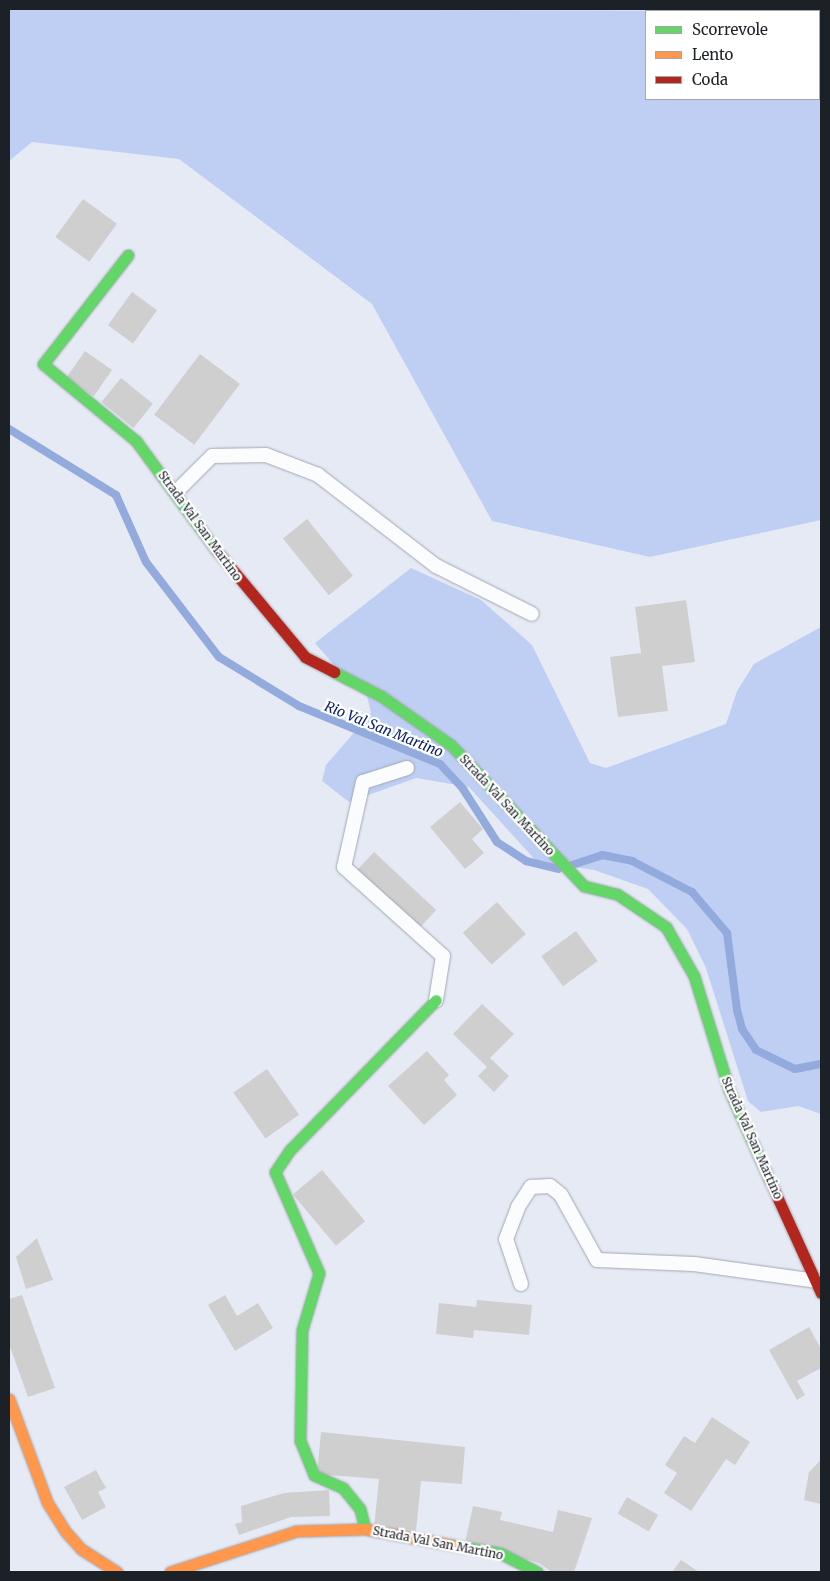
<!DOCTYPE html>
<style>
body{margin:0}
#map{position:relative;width:830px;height:1581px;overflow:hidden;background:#e5eaf5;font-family:Merriweather,serif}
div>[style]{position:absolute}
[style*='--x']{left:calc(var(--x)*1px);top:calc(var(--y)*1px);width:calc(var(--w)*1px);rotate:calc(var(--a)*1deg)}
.forest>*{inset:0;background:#becff3}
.stream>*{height:8px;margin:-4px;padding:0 4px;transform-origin:4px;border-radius:4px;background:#93aadc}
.building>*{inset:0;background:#cfcfd0;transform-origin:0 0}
.roads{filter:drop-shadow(0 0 1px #a4a7b0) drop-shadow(0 0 1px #a4a7b0)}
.lane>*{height:14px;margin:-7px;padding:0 7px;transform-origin:7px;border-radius:7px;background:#fbfcfe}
.fast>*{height:11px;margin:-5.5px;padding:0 5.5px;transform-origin:5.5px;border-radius:5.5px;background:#63d668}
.slow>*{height:11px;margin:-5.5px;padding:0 5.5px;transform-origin:5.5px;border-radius:5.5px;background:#ff974d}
.jam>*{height:11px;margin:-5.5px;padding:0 5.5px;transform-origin:5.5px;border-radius:5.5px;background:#b3261e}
span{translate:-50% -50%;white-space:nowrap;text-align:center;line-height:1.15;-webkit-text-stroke:4.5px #fff;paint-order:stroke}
.street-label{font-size:12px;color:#1c2027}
.water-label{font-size:14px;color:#091c6c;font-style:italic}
.frame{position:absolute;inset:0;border:10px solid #1c2027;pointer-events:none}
.legend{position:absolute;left:645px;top:10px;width:175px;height:90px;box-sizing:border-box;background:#fff;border:1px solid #a4a6a9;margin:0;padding:6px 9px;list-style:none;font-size:15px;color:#1c2027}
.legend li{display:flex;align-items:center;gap:10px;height:25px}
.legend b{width:25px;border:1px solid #a4a6a9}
</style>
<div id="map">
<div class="forest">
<i style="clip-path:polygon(9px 9px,807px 11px,646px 11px,646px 99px,819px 99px,821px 16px,821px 520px,650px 557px,492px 521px,372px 304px,179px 159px,32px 142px,9px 161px)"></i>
<i style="clip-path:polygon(411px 568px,481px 600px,532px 645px,590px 763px,606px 768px,726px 724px,737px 691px,754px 664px,821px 627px,821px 1114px,798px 1106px,761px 1112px,748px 1101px,706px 968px,687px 929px,648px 889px,594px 870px,537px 862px,469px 787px,416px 778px,349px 802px,322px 781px,326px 765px,371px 713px,367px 696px,353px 687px,315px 643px)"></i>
</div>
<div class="stream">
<i style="--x:9;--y:429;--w:126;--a:31.7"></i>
<i style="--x:116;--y:495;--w:73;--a:65.9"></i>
<i style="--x:146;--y:562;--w:120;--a:52.5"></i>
<i style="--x:219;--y:657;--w:94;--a:31.5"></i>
<i style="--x:299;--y:706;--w:152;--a:22.4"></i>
<i style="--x:440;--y:764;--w:34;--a:47"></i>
<i style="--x:463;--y:789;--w:63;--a:57.3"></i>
<i style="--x:497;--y:842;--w:35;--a:33"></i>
<i style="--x:526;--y:861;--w:33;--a:14"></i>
<i style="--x:572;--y:865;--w:32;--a:-18"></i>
<i style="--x:602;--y:855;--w:31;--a:11"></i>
<i style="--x:632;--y:861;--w:68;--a:27.3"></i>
<i style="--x:692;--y:892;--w:54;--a:49.5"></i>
<i style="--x:727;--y:933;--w:78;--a:82.6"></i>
<i style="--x:737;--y:1010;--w:20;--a:75"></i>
<i style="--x:742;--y:1029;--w:25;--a:56"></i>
<i style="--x:756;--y:1050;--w:43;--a:26"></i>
<i style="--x:795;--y:1069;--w:26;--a:-11"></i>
</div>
<div class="building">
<i style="left:83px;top:199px;width:42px;height:47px;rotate:36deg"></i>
<i style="left:132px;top:292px;width:31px;height:41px;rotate:36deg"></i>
<i style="left:85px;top:351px;width:33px;height:32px;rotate:35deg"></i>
<i style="left:200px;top:354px;width:50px;height:76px;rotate:37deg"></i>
<i style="left:121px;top:378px;width:41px;height:31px;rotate:39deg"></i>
<i style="left:307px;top:519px;width:73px;height:31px;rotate:51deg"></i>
<i style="clip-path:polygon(686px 600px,695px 662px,662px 666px,668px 711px,618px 717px,610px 657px,641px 653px,635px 607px)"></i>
<i style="clip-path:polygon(460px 802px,483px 829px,472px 839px,484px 853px,465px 869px,430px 827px)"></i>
<i style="left:374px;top:852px;width:85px;height:25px;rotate:43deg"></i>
<i style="left:497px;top:902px;width:43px;height:46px;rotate:48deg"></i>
<i style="left:576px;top:931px;width:37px;height:43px;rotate:54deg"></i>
<i style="clip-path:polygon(482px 1004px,514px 1034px,490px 1058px,509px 1076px,494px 1092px,478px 1076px,487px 1067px,453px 1034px)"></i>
<i style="clip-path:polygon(427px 1051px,449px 1075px,444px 1080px,457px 1095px,424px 1125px,388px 1086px)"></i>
<i style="left:267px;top:1069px;width:56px;height:41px;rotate:55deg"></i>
<i style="left:322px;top:1170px;width:67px;height:38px;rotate:50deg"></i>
<i style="clip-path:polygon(37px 1238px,53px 1280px,26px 1289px,16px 1257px)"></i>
<i style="clip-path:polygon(22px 1295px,55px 1388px,28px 1397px,9px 1344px,9px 1299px)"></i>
<i style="clip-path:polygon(225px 1295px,237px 1316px,258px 1303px,273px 1328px,235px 1351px,208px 1305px)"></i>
<i style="clip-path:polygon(477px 1300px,532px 1305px,529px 1335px,474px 1330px,473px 1338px,436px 1334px,439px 1303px,476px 1307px)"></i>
<i style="clip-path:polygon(809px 1327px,821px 1349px,821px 1368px,797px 1381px,805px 1395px,797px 1400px,769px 1350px)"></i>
<i style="clip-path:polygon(712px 1417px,750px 1442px,735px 1465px,726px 1459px,691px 1511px,664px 1493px,677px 1473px,665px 1465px,684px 1436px,695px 1443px)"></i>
<i style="clip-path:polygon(321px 1432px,465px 1447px,462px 1484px,421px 1481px,416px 1531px,374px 1527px,379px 1479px,317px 1474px)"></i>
<i style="clip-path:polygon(821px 1460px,821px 1504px,804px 1500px,809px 1472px)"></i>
<i style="clip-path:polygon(96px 1470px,106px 1488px,98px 1492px,106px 1507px,82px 1520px,64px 1487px)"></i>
<i style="clip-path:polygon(329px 1490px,330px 1516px,291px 1517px,239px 1535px,235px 1524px,242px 1522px,241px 1506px,284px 1493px)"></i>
<i style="left:627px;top:1497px;width:36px;height:19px;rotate:30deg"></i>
<i style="clip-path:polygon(473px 1506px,502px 1512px,500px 1520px,553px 1532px,558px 1510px,592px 1518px,574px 1572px,552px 1572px,539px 1563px,465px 1543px)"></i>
<i style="clip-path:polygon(681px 1560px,699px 1572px,672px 1572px)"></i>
</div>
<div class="roads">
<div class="lane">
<i style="--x:177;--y:491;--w:49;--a:-45"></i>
<i style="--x:212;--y:456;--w:54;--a:-1.1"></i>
<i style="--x:266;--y:455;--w:56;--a:21"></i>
<i style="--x:318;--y:475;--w:149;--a:37.6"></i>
<i style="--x:436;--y:566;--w:107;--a:26.6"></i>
<i style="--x:407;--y:768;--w:46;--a:162.3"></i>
<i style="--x:363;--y:782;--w:87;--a:102.6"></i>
<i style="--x:344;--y:867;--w:133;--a:42"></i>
<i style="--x:443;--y:956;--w:45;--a:99"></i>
<i style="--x:521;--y:1284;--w:47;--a:-108.4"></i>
<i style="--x:506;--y:1239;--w:34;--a:-69"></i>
<i style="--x:518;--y:1207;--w:24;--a:-57"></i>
<i style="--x:531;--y:1187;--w:19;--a:-3"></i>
<i style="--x:550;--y:1186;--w:14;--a:39"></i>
<i style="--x:561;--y:1195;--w:74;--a:61"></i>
<i style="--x:597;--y:1260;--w:97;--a:2.4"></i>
<i style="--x:694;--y:1264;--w:123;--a:7.9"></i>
</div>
<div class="fast">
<i style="--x:128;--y:255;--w:138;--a:127.9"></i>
<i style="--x:43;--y:364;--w:121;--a:39.6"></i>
<i style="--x:136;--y:441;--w:135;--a:53.7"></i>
<i style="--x:334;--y:672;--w:53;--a:27.1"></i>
<i style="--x:381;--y:696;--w:85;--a:35"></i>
<i style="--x:451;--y:745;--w:194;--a:46.7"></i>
<i style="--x:584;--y:886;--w:34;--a:14"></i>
<i style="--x:617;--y:894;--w:59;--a:34"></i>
<i style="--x:666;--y:927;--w:56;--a:60.3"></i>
<i style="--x:694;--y:976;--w:119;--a:72.9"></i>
<i style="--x:729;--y:1090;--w:98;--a:65.8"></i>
<i style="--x:365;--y:1529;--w:21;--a:-104"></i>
<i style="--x:360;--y:1509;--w:27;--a:-129"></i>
<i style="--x:343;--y:1488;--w:32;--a:-156"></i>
<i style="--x:314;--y:1475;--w:37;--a:-112"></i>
<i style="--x:300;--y:1441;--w:111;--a:-89"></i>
<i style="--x:302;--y:1330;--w:59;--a:-73.4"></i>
<i style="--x:319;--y:1273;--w:110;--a:-113.5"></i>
<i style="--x:275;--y:1172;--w:27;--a:-56"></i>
<i style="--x:290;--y:1150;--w:209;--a:-45.8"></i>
<i style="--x:452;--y:1545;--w:49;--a:9.5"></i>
<i style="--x:500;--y:1553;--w:42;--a:27.2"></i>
</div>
<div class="slow">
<i style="--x:9;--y:1399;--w:110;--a:69.7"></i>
<i style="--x:47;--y:1502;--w:34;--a:58"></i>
<i style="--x:65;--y:1531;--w:24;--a:48"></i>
<i style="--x:81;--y:1549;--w:43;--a:32.6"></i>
<i style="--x:170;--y:1572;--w:133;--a:-18"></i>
<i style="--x:296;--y:1531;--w:69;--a:-1.7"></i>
<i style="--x:365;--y:1529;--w:88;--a:10.4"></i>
</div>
<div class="jam">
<i style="--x:216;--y:550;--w:139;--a:50.2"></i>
<i style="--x:305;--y:657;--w:33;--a:27"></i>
<i style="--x:769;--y:1179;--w:125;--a:65.5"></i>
</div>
</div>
<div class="street-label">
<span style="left:200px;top:526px;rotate:54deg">Strada Val San Martino</span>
<span style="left:507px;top:805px;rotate:47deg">Strada Val San Martino</span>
<span style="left:752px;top:1138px;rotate:66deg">Strada Val San Martino</span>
<span style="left:438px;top:1543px;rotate:11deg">Strada Val San Martino</span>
</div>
<div class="water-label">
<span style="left:384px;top:729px;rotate:22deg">Rio Val San Martino</span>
</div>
<div class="frame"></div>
<ul class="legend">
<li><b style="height:6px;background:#63d668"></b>Scorrevole</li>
<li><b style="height:6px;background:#ff974d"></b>Lento</li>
<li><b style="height:6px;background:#b3261e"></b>Coda</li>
</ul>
</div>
